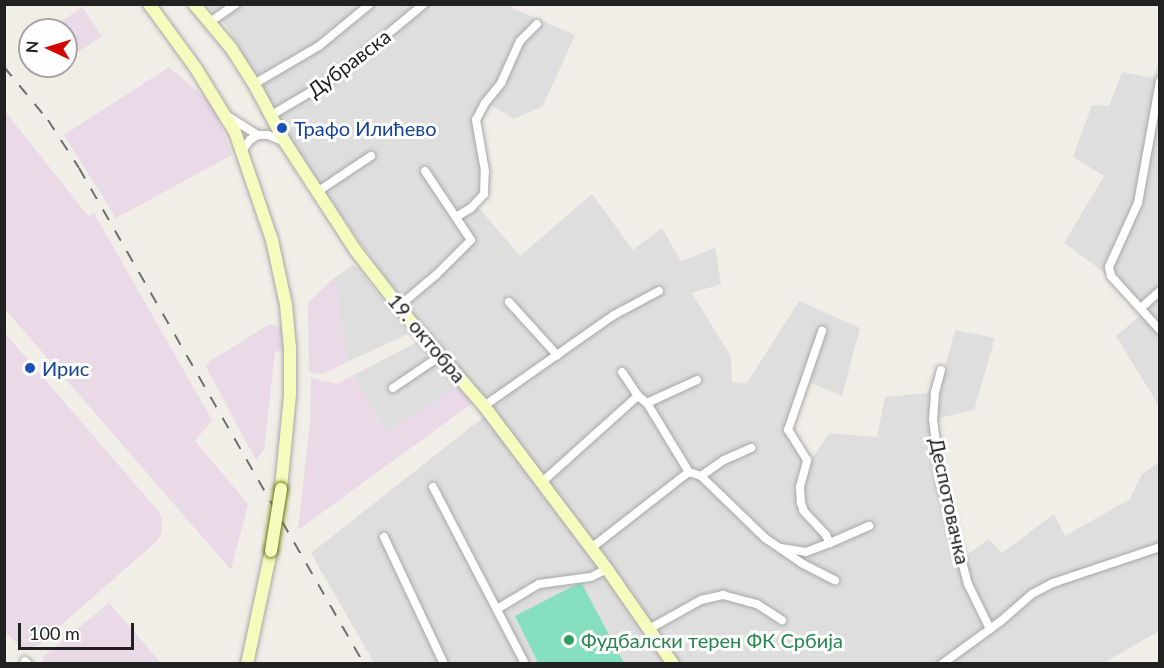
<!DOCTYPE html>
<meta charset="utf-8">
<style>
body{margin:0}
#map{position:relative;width:1164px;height:668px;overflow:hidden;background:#f1eee8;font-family:Lato,sans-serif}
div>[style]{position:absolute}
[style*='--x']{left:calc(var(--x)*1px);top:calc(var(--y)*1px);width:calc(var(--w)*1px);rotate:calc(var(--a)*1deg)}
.residential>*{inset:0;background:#dfdede}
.industrial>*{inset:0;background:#ead9e7}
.pitch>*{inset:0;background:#86e0bf}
.roads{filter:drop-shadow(0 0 2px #a8a8a8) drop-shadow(0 0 2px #a8a8a8)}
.street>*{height:8px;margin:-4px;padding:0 4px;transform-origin:4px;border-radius:4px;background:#fff}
.secondary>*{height:12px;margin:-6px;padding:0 6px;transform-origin:6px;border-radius:6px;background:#f5fabd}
.rail>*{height:2px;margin-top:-1px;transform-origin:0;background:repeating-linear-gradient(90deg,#6f6f6f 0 12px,transparent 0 24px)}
.bridges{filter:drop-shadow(0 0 2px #6b7b05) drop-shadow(0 0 2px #6b7b05)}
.secondary-bridge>*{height:12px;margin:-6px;padding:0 6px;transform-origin:6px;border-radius:6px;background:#f5fabd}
.dots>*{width:16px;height:16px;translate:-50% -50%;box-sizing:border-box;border:3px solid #fff;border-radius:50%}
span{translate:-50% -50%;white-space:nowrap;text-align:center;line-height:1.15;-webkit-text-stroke:6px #fff;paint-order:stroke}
.street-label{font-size:20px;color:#212121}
.transit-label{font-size:20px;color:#164399}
.left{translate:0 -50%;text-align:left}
.leisure-label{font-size:20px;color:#27864d}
.frame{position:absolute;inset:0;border:6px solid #212121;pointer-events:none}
.north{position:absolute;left:18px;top:18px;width:60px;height:60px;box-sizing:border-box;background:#fff;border:2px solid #a6a6a6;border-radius:50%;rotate:274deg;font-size:16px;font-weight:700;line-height:24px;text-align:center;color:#212121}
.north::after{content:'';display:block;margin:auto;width:21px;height:27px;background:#d20600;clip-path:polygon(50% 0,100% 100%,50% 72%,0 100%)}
.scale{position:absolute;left:18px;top:623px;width:116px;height:27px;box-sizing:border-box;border:3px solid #212121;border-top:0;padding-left:8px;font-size:18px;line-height:21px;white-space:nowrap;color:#212121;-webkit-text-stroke:4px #fff;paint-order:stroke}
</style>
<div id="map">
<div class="residential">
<i style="clip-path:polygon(206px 5px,513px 5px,512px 8px,575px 35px,543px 106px,514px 119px,491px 105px,481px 122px,486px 197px,478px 207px,520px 256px,592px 194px,633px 250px,662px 228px,681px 261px,715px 248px,721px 284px,692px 293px,731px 357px,732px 382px,747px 383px,799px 301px,860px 328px,842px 396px,804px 380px,788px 423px,807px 466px,829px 433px,877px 437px,885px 397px,938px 392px,955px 330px,995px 338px,974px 410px,934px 419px,948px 512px,962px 558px,989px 539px,1002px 553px,1054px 514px,1065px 536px,1130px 499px,1142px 474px,1159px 462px,1159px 631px,1102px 664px,374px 663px,311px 553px,495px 408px,431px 336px,379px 269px,296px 151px,227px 26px)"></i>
<i style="clip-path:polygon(1159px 62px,1159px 406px,1116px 336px,1141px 315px,1104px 272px,1064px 243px,1104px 176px,1073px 157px,1092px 105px,1109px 106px,1122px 72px,1153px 78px)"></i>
<i style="clip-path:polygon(353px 265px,359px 269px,408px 334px,347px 362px,334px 278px)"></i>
<i style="clip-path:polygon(419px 341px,458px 387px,387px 432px,352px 376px)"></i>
</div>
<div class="industrial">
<i style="clip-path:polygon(82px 7px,102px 36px,66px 60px,66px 30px,49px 30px)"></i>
<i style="clip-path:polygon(169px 67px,212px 104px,232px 155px,116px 218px,64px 135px)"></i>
<i style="clip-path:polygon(4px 110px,89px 217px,94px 213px,212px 420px,195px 441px,248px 504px,231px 570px,5px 309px)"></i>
<i style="clip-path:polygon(334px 278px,347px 362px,323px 374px,309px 372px,308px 303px)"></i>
<i style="clip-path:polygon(270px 324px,283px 328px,283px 350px,275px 352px,264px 449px,256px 460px,206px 367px,210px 361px)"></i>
<i style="clip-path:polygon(4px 332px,159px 512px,162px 519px,162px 533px,156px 542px,38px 645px,24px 650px,5px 632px)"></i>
<i style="clip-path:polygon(352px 376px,387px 432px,458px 387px,474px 402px,298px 530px,310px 423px,311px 378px,337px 384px)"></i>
<i style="clip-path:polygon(109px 603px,161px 663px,42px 663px,45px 655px)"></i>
</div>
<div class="pitch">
<i style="clip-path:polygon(581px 582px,624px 663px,538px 663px,515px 616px)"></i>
</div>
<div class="roads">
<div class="street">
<i style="--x:210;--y:22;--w:32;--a:-35"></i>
<i style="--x:1160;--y:81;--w:124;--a:100.2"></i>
<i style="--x:1138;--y:203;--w:70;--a:114.4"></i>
<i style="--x:1109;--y:267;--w:9;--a:77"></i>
<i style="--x:1111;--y:276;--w:73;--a:47.8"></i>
<i style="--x:254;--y:84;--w:75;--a:-30.3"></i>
<i style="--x:319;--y:46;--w:66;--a:-39.5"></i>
<i style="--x:270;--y:116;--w:77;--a:-30.6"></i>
<i style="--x:336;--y:77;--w:114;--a:-39.7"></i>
<i style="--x:229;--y:117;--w:34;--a:32"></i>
<i style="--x:242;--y:151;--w:14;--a:-54"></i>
<i style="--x:250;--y:140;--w:9;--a:-32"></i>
<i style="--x:258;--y:135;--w:10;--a:0"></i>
<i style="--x:268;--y:135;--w:18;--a:22"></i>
<i style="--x:317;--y:192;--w:65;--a:-33.7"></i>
<i style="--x:456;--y:217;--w:17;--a:-31"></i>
<i style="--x:471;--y:208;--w:19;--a:-47"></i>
<i style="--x:484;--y:194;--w:23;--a:-88"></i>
<i style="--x:485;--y:171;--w:52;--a:-100"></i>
<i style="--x:476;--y:120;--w:19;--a:-62"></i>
<i style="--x:485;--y:103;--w:26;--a:-51"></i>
<i style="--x:501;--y:83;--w:46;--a:-65.7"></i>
<i style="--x:520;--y:41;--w:24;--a:-45"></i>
<i style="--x:509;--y:302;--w:72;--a:47.8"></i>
<i style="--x:399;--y:306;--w:48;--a:-40"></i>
<i style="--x:436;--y:275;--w:49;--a:-45"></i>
<i style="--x:471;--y:240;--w:83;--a:-123.7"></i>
<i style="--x:1141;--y:308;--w:25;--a:-42"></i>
<i style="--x:941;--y:370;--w:24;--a:105"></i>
<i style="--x:935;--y:393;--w:26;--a:94"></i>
<i style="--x:933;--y:419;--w:64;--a:82.8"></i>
<i style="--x:941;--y:482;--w:106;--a:75.2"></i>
<i style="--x:968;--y:584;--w:50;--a:63.9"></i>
<i style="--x:622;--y:372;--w:29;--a:56"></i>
<i style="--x:393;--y:388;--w:57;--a:-34.2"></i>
<i style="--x:647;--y:403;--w:81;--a:58.7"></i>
<i style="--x:484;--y:406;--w:159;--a:-35"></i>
<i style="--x:614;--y:315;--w:51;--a:-28.1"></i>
<i style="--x:701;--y:476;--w:89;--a:44.1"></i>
<i style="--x:765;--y:538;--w:46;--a:34.4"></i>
<i style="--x:803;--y:564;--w:36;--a:27"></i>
<i style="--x:542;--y:482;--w:129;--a:-41.9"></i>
<i style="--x:638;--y:396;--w:11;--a:38"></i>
<i style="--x:647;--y:403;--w:55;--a:-24.7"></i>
<i style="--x:433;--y:487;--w:199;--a:62.5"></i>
<i style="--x:384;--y:537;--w:140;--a:64.7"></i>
<i style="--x:830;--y:543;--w:43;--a:-23.6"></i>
<i style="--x:781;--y:548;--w:25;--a:9"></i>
<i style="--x:806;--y:552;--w:26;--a:-21"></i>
<i style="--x:830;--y:543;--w:9;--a:-117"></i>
<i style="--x:826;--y:535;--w:33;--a:-133"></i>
<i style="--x:804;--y:511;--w:9;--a:-111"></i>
<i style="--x:801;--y:503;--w:16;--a:-94"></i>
<i style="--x:800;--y:487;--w:28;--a:-75"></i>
<i style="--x:807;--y:460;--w:36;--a:-122"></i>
<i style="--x:788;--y:430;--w:105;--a:-71"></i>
<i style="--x:590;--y:549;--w:125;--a:-37.9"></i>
<i style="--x:689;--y:472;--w:13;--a:18"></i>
<i style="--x:701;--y:476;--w:28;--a:-35"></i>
<i style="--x:724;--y:460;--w:30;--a:-24"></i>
<i style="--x:497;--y:609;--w:49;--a:-30.8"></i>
<i style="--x:539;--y:584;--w:52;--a:-7.7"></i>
<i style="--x:591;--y:577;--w:18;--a:-27"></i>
<i style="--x:649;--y:629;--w:60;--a:-29.1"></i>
<i style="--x:701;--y:600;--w:23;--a:-13"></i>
<i style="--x:723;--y:595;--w:35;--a:15"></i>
<i style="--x:757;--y:604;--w:30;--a:33"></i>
<i style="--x:25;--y:661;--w:4;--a:45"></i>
<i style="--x:942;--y:664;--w:73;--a:-36.1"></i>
<i style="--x:1001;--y:621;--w:41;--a:-41.1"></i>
<i style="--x:1032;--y:594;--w:24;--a:-28"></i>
<i style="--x:1053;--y:583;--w:113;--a:-18.6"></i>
</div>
<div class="secondary">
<i style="--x:149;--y:4;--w:78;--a:53.9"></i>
<i style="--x:195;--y:67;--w:76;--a:58.4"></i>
<i style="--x:235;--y:132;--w:114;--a:71.1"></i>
<i style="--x:272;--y:240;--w:66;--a:77.8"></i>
<i style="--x:286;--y:305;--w:43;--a:84.7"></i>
<i style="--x:290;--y:348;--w:47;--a:90"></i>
<i style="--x:290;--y:395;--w:94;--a:95.5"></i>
<i style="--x:194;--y:4;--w:57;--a:49.9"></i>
<i style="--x:231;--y:48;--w:43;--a:57.4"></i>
<i style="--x:254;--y:84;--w:66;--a:61.9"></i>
<i style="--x:285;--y:142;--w:130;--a:56.9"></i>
<i style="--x:356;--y:251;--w:90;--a:52.2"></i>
<i style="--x:411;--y:322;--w:111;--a:49"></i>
<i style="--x:484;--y:406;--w:204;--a:53"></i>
<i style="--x:607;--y:569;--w:116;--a:55.2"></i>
<i style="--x:247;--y:664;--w:116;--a:-78"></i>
</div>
</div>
<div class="rail">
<i style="--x:4;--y:67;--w:69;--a:50.3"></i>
<i style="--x:48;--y:120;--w:57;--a:57.1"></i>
<i style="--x:79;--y:168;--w:572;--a:60.12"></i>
</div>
<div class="bridges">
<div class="secondary-bridge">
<i style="--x:271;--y:551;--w:63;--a:-80.8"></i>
</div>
</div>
<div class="dots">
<i style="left:282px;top:128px;background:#1a4fb4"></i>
<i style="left:30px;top:368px;background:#1a4fb4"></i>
<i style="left:569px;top:640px;background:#2e9e5b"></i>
</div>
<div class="street-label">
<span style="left:349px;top:63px;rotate:-37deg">Дубравска</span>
<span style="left:427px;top:338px;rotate:50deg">19. октобра</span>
<span style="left:950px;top:501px;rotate:78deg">Деспотовачка</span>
</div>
<div class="transit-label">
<span class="left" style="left:294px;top:128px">Трафо Илићево</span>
<span class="left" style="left:42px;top:368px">Ирис</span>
</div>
<div class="leisure-label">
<span class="left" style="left:581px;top:640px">Фудбалски терен ФК Србија</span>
</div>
<div class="frame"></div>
<div class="north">N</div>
<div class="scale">100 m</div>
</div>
